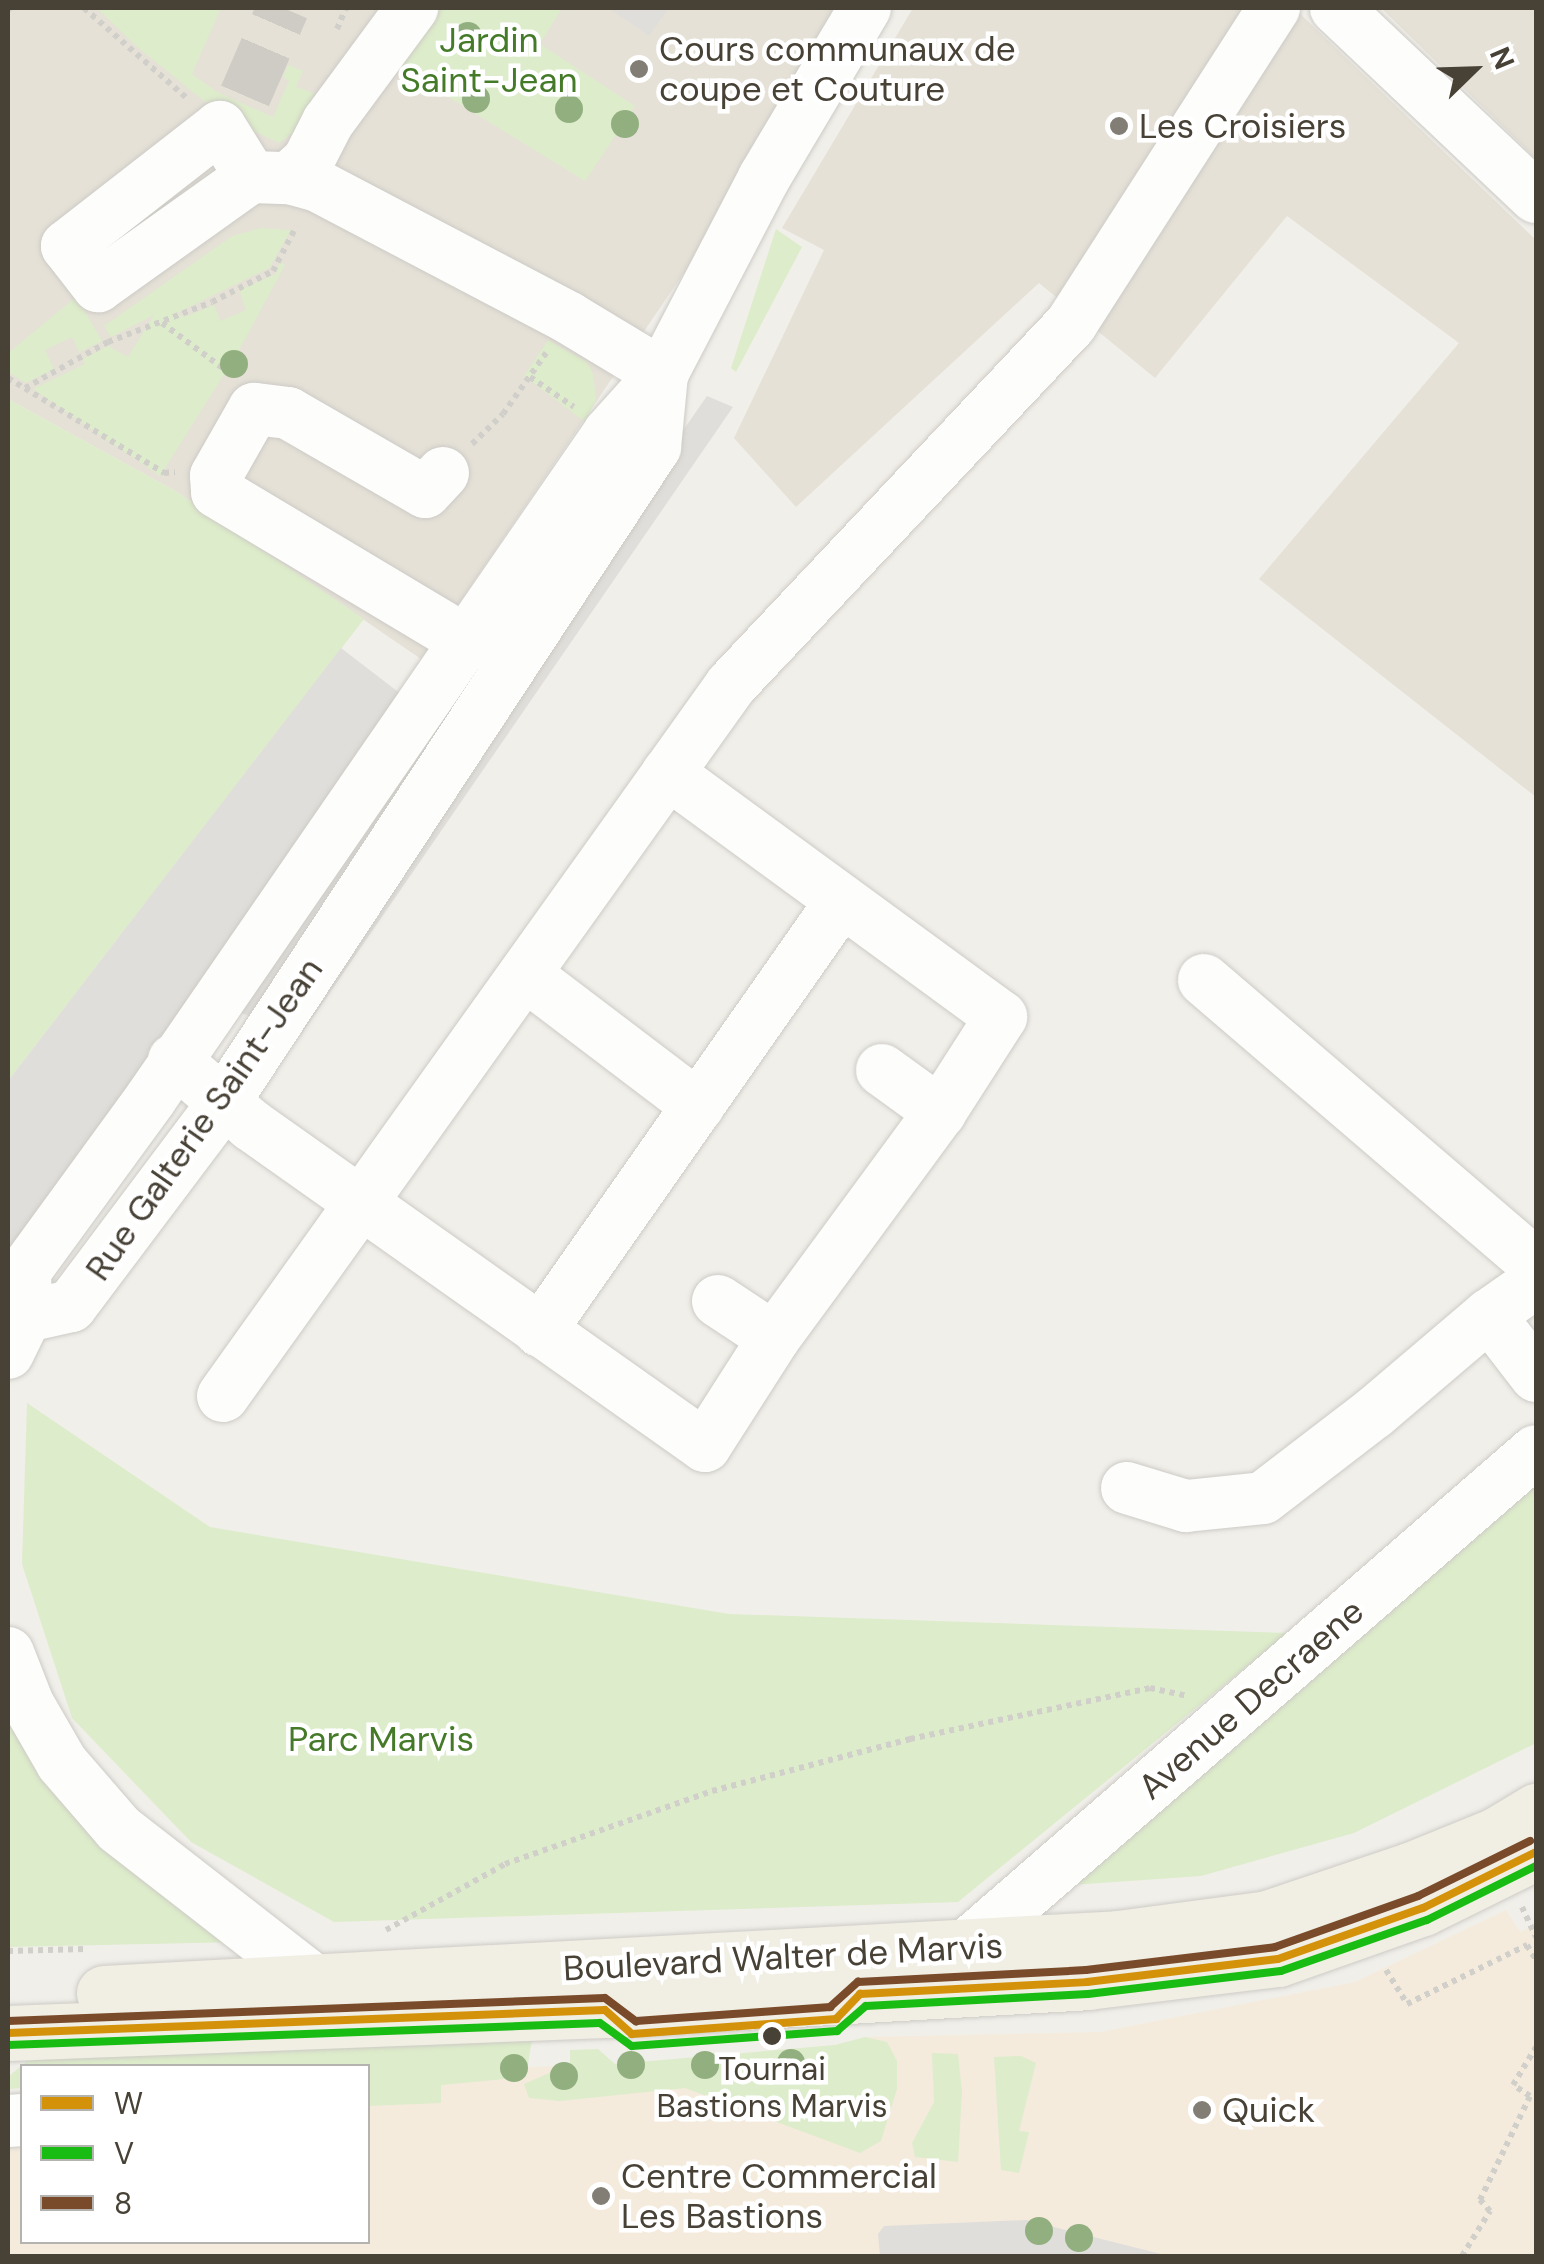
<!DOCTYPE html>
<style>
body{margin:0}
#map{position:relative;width:1544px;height:2264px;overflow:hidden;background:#f1efea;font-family:"DM Sans",sans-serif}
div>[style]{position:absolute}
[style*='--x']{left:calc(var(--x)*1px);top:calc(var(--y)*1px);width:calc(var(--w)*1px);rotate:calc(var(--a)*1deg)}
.residential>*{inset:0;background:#e5e1d7}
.commercial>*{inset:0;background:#f4ebdd}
.green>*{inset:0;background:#ddecca}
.parking>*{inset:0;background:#e0deda}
.minor-tunnel>*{height:52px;margin-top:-26px;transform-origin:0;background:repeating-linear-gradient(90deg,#cfccc6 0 52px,transparent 0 78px)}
.path>*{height:6px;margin-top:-3px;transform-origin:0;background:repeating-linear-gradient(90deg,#d1cfca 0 5px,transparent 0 10px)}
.roads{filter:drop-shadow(0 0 2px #cdcbc6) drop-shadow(0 0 2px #cdcbc6)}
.minor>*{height:52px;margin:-26px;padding:0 26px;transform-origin:26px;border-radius:26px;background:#fdfdfc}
.major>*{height:55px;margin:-27.5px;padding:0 27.5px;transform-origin:27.5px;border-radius:27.5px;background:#f1eee4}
.bus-1>*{height:8px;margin:-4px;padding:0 4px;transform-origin:4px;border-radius:4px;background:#d4920b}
.bus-2>*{height:8px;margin:-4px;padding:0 4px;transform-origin:4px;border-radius:4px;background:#19bc13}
.bus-3>*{height:8px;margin:-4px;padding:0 4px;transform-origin:4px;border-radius:4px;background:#7a4b2a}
.trees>*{width:28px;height:28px;margin:-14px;border-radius:50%;background:#92af7f}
.dots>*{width:28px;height:28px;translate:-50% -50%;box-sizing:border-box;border:5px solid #fff;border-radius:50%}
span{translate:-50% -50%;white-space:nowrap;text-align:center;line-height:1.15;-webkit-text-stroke:9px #fff;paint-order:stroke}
.bus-label{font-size:32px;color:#474136}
.park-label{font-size:35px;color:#447a28}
.poi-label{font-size:35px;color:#474136}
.left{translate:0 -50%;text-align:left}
.street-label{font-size:35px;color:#474136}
.frame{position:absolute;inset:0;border:10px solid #474136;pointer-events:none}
.legend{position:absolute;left:20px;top:2064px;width:350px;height:180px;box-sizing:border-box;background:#fff;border:2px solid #b5b3af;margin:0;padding:12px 18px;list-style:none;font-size:30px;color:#474136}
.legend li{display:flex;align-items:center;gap:20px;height:50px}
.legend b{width:50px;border:2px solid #b5b3af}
.north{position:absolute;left:1424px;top:20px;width:100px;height:100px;-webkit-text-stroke:8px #fff;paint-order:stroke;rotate:67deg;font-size:28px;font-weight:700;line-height:40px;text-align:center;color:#474136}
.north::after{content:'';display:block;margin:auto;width:35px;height:45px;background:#474136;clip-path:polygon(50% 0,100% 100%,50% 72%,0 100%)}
</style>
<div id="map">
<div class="residential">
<i style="clip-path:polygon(8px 8px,850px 8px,860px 14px,421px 659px,177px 492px,8px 399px)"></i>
<i style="clip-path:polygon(913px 8px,1294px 8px,1536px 240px,1536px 797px,1259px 579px,1459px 343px,1287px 216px,1155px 378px,1039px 283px,796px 507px,734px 438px,824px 250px,782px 228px)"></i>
<i style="clip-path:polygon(1381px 8px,1536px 8px,1536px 160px,1530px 153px)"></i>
</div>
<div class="commercial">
<i style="clip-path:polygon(1506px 1910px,1520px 1932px,1536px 1923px,1536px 2256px,8px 2256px,8px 2100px,22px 2099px,22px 2242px,368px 2242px,368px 2074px,836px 2054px,865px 2037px,1100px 2032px,1355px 1982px)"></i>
</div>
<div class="green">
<i style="clip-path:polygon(97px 8px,221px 8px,192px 74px,217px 92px,273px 117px,289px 81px,283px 77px,288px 65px,303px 71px,296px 87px,314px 93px,303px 125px,279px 143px,224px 117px,136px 46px)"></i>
<i style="clip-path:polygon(430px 8px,561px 10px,540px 44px,635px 106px,585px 181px,388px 60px)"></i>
<i style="clip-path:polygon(261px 228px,291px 230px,269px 268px,177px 313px,184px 317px,214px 305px,221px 321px,246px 310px,239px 290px,276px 274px,280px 261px,285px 265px,238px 352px,160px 476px,33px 389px,85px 364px,83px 359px,108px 346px,128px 357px,154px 315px,111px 337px,104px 326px,232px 236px)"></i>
<i style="clip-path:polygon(776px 229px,802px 247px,736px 372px,731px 368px)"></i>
<i style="clip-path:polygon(76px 297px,102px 341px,79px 352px,72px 337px,45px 350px,54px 369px,26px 383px,8px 372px,8px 353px)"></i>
<i style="clip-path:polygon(548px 340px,587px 362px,593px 374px,596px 400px,585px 422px,524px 376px)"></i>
<i style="clip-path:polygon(8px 399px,177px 492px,364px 619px,8px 1081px)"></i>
<i style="clip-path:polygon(27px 1403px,210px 1527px,729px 1614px,1288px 1633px,958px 1902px,334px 1922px,191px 1842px,72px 1718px,22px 1564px)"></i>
<i style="clip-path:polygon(1536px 1472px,1536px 1743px,1354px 1833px,1201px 1876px,1057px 1886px)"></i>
<i style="clip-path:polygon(8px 1694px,241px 1942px,8px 1947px)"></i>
<i style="clip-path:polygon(533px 2032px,526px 2077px,441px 2085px,441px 2103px,368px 2106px,368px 2066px,22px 2066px,22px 2088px,8px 2089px,8px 2077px,28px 2060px)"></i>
<i style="clip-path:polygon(865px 2037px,887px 2042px,897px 2061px,897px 2089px,881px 2141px,860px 2153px,685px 2088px,560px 2101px,529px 2098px,524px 2084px,570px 2064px,570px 2050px,598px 2049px,615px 2064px,835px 2045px)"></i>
<i style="clip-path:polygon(932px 2053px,958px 2054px,962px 2092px,958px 2162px,915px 2157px,912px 2143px,934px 2102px)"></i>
<i style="clip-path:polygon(1021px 2056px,1036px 2063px,1019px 2131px,1029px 2132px,1019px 2173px,1001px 2170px,994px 2057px)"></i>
</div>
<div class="parking">
<i style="clip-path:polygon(608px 8px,669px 8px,649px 36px)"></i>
<i style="clip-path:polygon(707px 396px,733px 407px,302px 1033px,222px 1007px,613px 438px,659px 465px)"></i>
<i style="clip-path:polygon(341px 648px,410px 701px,15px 1250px,8px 1244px,8px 1081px)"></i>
<i style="clip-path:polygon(1026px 2220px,1169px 2256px,880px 2256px,878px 2234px,884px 2226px)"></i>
</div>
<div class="minor-tunnel">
<i style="--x:245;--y:96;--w:96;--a:-66.6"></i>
</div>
<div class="path">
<i style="--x:84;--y:8;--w:138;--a:41.2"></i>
<i style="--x:8;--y:10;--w:3;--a:-45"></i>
<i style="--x:337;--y:29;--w:23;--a:-67"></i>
<i style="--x:162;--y:323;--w:87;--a:36.6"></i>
<i style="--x:530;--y:377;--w:53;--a:34.3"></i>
<i style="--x:8;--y:378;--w:183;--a:31.3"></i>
<i style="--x:164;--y:473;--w:11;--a:-5"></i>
<i style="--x:25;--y:388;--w:95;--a:-29"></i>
<i style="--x:108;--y:342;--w:111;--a:-21"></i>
<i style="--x:212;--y:302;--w:68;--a:-26.9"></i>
<i style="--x:273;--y:271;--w:50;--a:-62.4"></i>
<i style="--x:472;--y:444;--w:43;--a:-44.1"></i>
<i style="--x:503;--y:414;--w:75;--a:-54.8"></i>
<i style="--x:1522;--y:1907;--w:33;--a:65"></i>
<i style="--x:386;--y:1930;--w:136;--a:-29"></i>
<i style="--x:505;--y:1864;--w:219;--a:-19.4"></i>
<i style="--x:712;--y:1791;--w:205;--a:-14.7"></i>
<i style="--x:910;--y:1739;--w:245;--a:-12"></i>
<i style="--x:1150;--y:1688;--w:38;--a:12"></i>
<i style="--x:8;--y:1951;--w:77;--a:-1.5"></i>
<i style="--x:1386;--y:1970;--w:40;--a:58"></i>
<i style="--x:1407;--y:2004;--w:134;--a:-26.2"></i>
<i style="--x:1527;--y:1945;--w:17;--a:59"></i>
<i style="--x:1462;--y:2256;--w:53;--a:-58.1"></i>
<i style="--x:1490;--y:2211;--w:15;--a:-132"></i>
<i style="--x:1480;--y:2200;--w:115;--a:-64.3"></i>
<i style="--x:1530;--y:2096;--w:20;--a:-147"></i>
<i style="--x:1513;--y:2085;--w:44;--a:-58.8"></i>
</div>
<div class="roads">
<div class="minor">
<i style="--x:1336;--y:8;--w:275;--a:43.4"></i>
<i style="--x:251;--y:177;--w:59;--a:-121.8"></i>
<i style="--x:220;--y:127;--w:194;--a:142.1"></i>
<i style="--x:67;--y:246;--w:51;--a:52.2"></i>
<i style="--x:98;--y:286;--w:188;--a:-35.5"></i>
<i style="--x:251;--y:177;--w:38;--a:2"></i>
<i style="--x:289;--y:178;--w:30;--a:15"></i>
<i style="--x:318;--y:186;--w:284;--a:27.7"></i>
<i style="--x:569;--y:318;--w:109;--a:31.1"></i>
<i style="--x:289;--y:178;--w:25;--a:-42"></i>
<i style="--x:308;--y:161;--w:44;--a:-62.9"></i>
<i style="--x:328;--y:122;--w:142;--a:-53.6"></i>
<i style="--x:443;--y:473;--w:26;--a:133"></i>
<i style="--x:425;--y:492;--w:158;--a:-150"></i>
<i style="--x:288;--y:413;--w:34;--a:-173"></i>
<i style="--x:254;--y:409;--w:77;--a:119.6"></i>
<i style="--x:216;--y:476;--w:16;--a:86"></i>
<i style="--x:217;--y:492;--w:288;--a:30.9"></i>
<i style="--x:527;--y:976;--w:215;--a:37.2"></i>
<i style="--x:1204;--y:980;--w:438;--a:40.6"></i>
<i style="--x:174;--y:1060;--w:101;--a:40.2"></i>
<i style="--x:251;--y:1125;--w:556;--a:35.26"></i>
<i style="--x:705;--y:1446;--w:128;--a:-57.4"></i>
<i style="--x:774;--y:1338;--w:280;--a:-53.7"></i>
<i style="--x:940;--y:1112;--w:113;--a:-57.3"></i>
<i style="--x:1001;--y:1017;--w:413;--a:-143.8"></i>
<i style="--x:882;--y:1070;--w:72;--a:35.9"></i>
<i style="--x:1519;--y:1294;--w:37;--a:145"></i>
<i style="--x:1489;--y:1315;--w:77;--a:52.4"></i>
<i style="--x:718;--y:1301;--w:67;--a:33.5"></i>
<i style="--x:26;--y:1316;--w:46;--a:-12.5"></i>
<i style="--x:71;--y:1306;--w:255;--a:-53.1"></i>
<i style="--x:224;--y:1102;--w:784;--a:-56.65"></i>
<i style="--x:655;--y:447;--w:73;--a:-84.5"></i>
<i style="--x:540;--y:1331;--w:523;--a:-54.97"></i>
<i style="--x:8;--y:1353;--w:41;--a:-64.1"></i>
<i style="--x:26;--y:1316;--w:45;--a:-91.3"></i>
<i style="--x:25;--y:1271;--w:214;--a:-53.9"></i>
<i style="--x:151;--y:1098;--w:807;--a:-55.44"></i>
<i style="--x:609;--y:433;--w:79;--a:-48.1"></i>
<i style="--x:662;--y:374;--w:221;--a:-62.5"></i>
<i style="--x:764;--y:178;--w:198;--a:-59.3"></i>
<i style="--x:223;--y:1396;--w:874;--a:-54.45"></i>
<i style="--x:731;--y:685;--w:496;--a:-46.7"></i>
<i style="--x:1071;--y:324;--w:376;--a:-57.3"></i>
<i style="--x:1127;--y:1488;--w:62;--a:17"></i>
<i style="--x:1186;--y:1506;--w:77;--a:-5.9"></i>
<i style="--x:1263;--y:1498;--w:141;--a:-37.5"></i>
<i style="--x:1375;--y:1412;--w:150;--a:-40.4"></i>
<i style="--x:8;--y:1653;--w:55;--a:68.6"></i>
<i style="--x:28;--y:1704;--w:68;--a:60"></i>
<i style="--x:62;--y:1763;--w:87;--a:49.2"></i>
<i style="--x:119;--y:1829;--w:244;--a:37.9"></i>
<i style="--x:965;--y:1947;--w:756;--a:-40.98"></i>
<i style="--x:8;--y:2121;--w:14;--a:-4"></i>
</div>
<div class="major">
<i style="--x:104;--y:1993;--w:1015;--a:-3.1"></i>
<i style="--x:1118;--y:1938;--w:150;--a:-7.6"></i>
<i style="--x:1267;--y:1918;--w:151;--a:-18.6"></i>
<i style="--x:1410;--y:1870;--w:93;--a:-22.1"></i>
<i style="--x:1496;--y:1835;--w:47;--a:-31"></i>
<i style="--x:8;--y:2033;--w:597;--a:-2.21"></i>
<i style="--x:605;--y:2010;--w:483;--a:-3.3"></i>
<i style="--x:1087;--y:1982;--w:192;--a:-6.9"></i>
<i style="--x:1278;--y:1959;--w:154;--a:-19.4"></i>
<i style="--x:1423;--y:1908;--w:126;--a:-26.4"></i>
</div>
</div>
<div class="bus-1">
<i style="--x:8;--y:2033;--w:597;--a:-2.21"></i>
<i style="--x:605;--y:2010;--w:36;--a:42"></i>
<i style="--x:632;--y:2034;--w:205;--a:-4.2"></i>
<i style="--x:836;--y:2019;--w:35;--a:-46"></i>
<i style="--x:860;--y:1994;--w:227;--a:-3"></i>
<i style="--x:1087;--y:1982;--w:192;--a:-6.9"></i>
<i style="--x:1278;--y:1959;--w:154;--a:-19.4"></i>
<i style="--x:1423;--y:1908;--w:126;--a:-26.4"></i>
</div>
<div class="bus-2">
<i style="--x:8;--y:2045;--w:592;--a:-2.13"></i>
<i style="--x:600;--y:2023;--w:39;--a:36"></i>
<i style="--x:632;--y:2046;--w:206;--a:-4.2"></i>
<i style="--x:837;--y:2031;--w:38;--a:-41"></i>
<i style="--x:866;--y:2006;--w:222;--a:-3.1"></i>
<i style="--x:1088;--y:1994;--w:194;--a:-6.8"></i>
<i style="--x:1281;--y:1971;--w:155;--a:-19.3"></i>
<i style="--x:1427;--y:1920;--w:122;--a:-26.4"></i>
</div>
<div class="bus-3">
<i style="--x:8;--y:2021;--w:597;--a:-2.21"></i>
<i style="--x:605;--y:1998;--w:39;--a:37"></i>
<i style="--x:636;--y:2021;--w:195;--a:-4.1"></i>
<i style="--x:830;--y:2007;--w:38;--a:-42"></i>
<i style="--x:858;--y:1982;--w:228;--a:-3"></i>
<i style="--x:1086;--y:1970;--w:190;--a:-6.9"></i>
<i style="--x:1275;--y:1947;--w:152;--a:-19.6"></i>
<i style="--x:1418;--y:1896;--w:125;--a:-26.2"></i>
</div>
<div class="trees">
<i style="left:468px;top:36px"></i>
<i style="left:476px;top:99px"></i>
<i style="left:569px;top:109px"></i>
<i style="left:625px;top:124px"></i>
<i style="left:234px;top:364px"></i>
<i style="left:791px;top:2063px"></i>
<i style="left:631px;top:2065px"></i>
<i style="left:705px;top:2065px"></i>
<i style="left:514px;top:2068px"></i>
<i style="left:564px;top:2076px"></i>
<i style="left:1039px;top:2231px"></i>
<i style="left:1079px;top:2238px"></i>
</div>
<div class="dots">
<i style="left:639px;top:69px;background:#827e75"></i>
<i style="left:1119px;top:126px;background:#827e75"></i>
<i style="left:772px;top:2036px;background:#474136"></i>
<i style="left:1202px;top:2110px;background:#827e75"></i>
<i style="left:601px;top:2196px;background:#827e75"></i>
</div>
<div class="bus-label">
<span style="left:772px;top:2088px">Tournai<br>Bastions Marvis</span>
</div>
<div class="park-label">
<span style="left:489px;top:60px">Jardin<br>Saint-Jean</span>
<span style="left:381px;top:1739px">Parc Marvis</span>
</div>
<div class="poi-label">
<span class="left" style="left:659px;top:69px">Cours communaux de<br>coupe et Couture</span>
<span class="left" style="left:1139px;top:126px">Les Croisiers</span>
<span class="left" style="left:1222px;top:2110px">Quick</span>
<span class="left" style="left:621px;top:2196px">Centre Commercial<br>Les Bastions</span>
</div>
<div class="street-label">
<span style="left:204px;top:1119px;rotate:-55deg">Rue Galterie Saint-Jean</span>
<span style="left:1251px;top:1699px;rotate:-41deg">Avenue Decraene</span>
<span style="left:783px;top:1957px;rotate:-3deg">Boulevard Walter de Marvis</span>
</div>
<div class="frame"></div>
<ul class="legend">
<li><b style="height:12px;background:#d4920b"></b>W</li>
<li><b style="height:12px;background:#19bc13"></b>V</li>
<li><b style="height:12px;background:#7a4b2a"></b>8</li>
</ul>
<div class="north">N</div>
</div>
